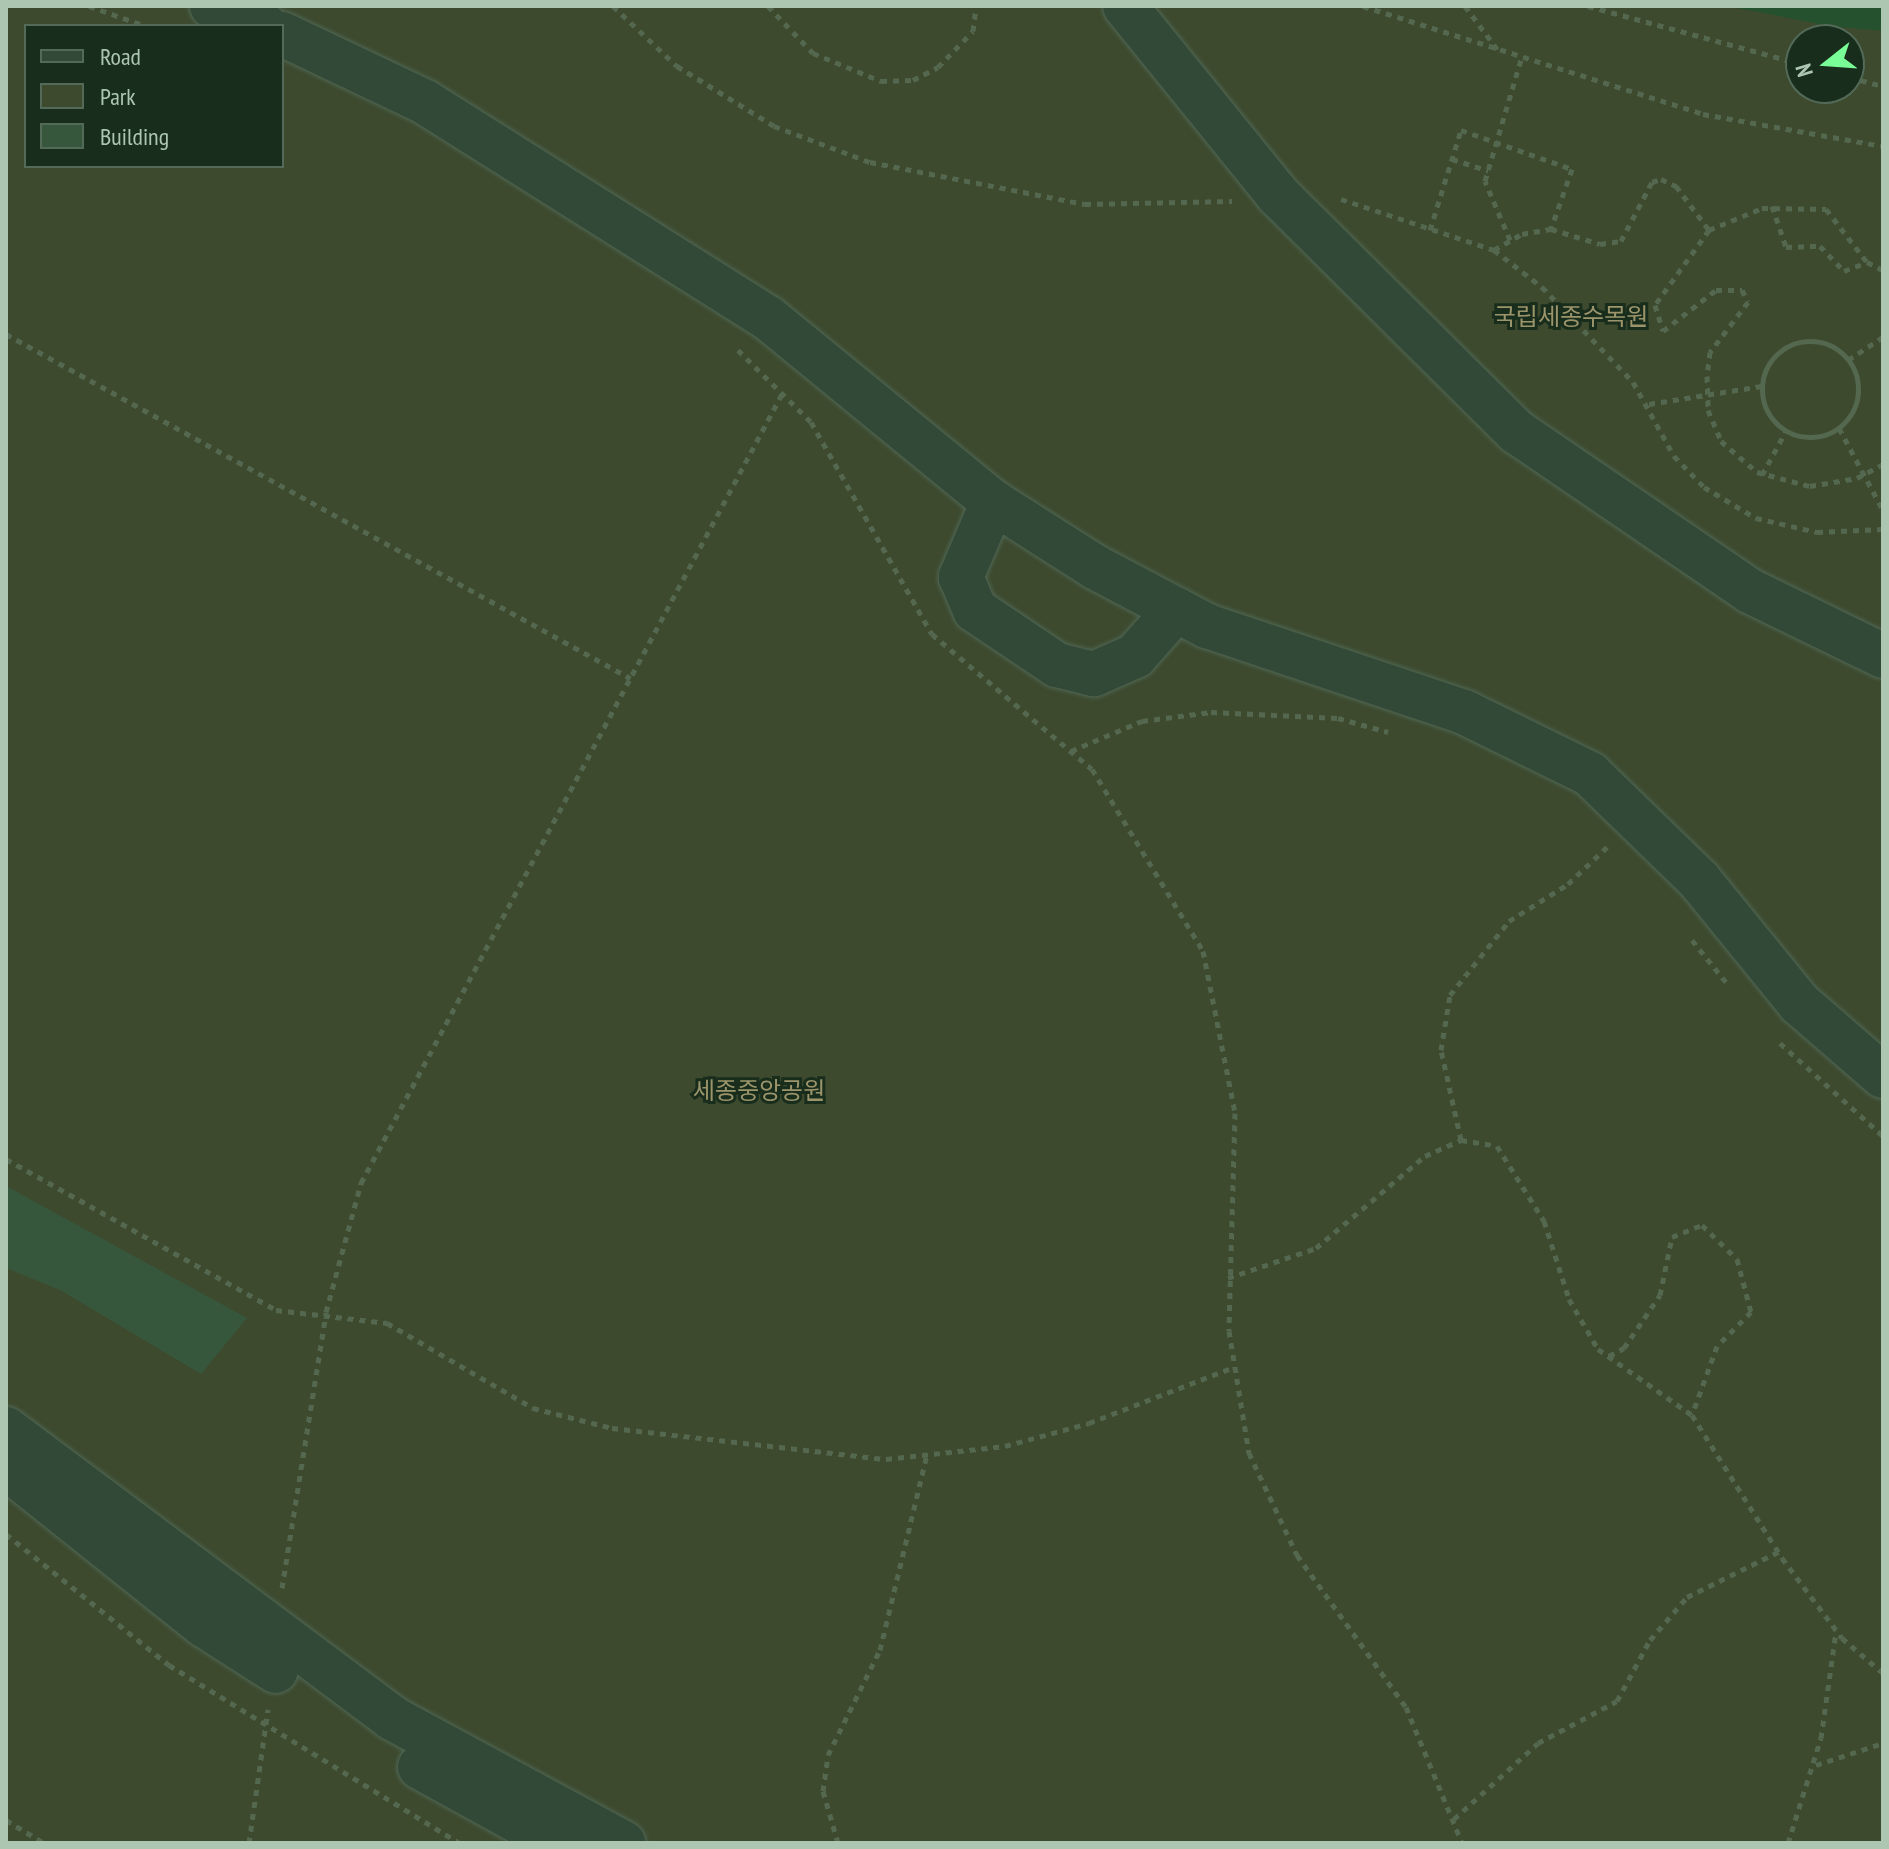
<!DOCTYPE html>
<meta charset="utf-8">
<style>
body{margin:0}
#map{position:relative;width:1889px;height:1849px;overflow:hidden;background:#1f3823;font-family:"PT Sans Narrow","Noto Sans KR",sans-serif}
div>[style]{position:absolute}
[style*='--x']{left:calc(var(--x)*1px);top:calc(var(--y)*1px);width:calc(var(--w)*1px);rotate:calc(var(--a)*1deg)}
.green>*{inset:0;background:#3d4a2e}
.water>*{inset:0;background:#25512e}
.building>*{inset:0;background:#37573d}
.path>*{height:5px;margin-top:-2.5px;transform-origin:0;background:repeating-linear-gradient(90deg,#54674f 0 6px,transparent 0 12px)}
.path>.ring{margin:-2.5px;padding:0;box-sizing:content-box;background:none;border:5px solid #54674f;border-radius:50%}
.roads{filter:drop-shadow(0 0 2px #506755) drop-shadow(0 0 2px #506755)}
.minor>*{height:44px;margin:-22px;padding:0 22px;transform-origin:22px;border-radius:22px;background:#324937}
span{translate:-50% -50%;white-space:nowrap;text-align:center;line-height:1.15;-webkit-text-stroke:6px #182d1c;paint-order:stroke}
.park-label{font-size:24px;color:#9c956b}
.frame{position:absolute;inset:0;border:8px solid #acc6b2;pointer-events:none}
.legend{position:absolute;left:24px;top:24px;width:260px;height:144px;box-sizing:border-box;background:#182d1c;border:2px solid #536a58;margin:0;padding:10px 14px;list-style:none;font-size:24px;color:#acc6b2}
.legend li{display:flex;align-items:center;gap:16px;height:40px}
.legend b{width:40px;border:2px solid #536a58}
.north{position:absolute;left:1785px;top:24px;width:80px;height:80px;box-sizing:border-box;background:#182d1c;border:2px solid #536a58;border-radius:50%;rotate:253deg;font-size:22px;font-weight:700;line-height:32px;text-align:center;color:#acc6b2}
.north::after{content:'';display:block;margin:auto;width:28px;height:36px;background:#79fe97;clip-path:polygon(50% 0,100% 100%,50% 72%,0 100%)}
</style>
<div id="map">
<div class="green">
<i style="clip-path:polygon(evenodd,6px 6px,1883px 6px,1883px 1843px,6px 1843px,6px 6px,26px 26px,282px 26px,282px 166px,26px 166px,26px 26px,6px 6px,1801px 40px,1849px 40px,1849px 88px,1801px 88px,1801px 40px)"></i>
</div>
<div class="water">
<i style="clip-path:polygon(1727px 6px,1883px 6px,1883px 31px,1830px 26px)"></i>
</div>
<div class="building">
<i style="clip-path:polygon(6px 1186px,247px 1318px,201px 1374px,60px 1290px,6px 1268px)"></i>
</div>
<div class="path">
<i style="--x:89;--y:6;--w:60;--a:19.3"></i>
<i style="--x:613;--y:6;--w:88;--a:43.2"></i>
<i style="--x:677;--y:66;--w:114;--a:31.7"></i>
<i style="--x:774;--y:126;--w:103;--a:20.6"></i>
<i style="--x:870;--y:162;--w:219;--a:11.1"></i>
<i style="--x:1085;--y:204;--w:147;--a:-1.2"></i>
<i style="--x:768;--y:6;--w:65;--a:46.2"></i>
<i style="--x:813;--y:53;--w:74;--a:22.4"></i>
<i style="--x:881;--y:81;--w:32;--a:-2"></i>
<i style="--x:913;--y:80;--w:28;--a:-27"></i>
<i style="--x:938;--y:67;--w:50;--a:-45.8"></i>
<i style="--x:973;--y:31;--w:25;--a:-83"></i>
<i style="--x:1363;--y:6;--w:357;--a:17.6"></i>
<i style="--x:1703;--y:114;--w:183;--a:10.1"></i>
<i style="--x:1465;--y:6;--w:54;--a:53.3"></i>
<i style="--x:1588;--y:6;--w:221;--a:15.2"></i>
<i style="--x:1849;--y:77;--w:35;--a:15"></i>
<i style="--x:1452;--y:159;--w:38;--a:18"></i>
<i style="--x:1341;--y:199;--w:161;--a:18.4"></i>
<i style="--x:1494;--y:250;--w:61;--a:37.6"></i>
<i style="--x:1542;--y:287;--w:132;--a:46.2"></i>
<i style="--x:1633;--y:382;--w:85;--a:61"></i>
<i style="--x:1674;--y:456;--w:43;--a:45.9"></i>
<i style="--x:1704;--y:487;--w:61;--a:30.8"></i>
<i style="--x:1756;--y:518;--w:63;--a:12.9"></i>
<i style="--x:1817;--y:532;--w:66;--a:-2.6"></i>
<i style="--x:1772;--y:206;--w:43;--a:71.1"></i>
<i style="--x:1786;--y:247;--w:34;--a:-2"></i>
<i style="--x:1820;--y:246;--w:35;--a:46"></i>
<i style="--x:1844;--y:271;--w:25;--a:-21"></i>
<i style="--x:1430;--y:230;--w:105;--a:-72.8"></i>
<i style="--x:1461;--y:130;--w:118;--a:19.4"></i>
<i style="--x:1572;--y:169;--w:64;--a:109.3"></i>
<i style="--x:1709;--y:230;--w:92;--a:125.8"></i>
<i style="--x:1655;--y:305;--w:27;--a:73"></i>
<i style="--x:1663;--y:331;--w:67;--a:-37.7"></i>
<i style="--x:1716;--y:290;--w:26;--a:0"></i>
<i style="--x:1742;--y:290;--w:13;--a:63"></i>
<i style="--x:1748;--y:302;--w:63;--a:127.2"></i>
<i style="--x:1710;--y:352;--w:24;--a:97"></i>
<i style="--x:1707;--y:376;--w:34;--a:88"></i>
<i style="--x:1708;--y:410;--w:34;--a:67"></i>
<i style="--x:1721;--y:441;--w:48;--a:40.7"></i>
<i style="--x:1757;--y:472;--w:55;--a:14.8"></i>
<i style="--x:1810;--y:486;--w:48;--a:-9.7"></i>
<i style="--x:1857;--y:478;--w:30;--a:-28"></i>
<i style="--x:1510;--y:240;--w:64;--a:-113"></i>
<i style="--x:1485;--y:181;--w:130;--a:-73.5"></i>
<i style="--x:1494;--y:250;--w:32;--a:-30"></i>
<i style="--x:1522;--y:234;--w:29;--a:-10"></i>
<i style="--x:1551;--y:229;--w:51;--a:17"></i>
<i style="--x:1600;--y:244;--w:21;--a:-8"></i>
<i style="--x:1621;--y:241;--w:67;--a:-62.3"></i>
<i style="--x:1652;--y:182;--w:9;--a:-18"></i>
<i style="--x:1661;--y:179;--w:17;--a:25"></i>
<i style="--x:1676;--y:186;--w:55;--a:53.1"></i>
<i style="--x:1709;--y:230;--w:57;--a:-22.5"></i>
<i style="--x:1762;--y:208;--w:64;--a:0.9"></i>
<i style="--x:1826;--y:209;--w:67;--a:52.3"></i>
<i style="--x:1867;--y:262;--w:18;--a:27"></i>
<i style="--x:6;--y:334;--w:713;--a:28.87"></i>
<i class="ring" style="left:1762px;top:341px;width:91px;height:91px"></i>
<i style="--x:738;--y:350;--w:103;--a:44.6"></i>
<i style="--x:811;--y:422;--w:244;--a:60.3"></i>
<i style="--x:932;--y:634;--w:209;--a:40.2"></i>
<i style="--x:1092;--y:769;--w:213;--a:58.6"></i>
<i style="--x:1203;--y:951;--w:165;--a:78.8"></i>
<i style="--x:1235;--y:1113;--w:218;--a:91.6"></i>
<i style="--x:1229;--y:1331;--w:124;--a:80.7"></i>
<i style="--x:1249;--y:1453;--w:113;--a:64.8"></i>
<i style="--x:1297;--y:1555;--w:187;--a:54.4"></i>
<i style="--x:1406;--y:1707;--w:147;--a:67.6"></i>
<i style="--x:1848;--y:360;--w:42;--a:-33.3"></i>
<i style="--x:1649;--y:404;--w:114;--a:-9.1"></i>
<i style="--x:1839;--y:428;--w:93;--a:61.8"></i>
<i style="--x:1762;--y:475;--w:50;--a:-61.4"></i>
<i style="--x:1071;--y:751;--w:77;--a:-22.9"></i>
<i style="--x:1142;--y:721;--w:70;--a:-7.4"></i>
<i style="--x:1211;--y:712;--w:127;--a:2.7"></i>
<i style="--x:1338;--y:718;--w:52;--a:15.6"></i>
<i style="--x:1692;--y:940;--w:54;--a:51"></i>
<i style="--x:1780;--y:1043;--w:139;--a:42.1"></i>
<i style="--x:1461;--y:1140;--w:92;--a:-102.5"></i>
<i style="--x:1441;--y:1050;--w:56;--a:-80.7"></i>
<i style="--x:1450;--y:995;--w:95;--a:-51.4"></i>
<i style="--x:1509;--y:921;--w:70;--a:-32.1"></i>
<i style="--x:1568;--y:884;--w:55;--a:-43.5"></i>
<i style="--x:6;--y:1159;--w:309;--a:29.2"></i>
<i style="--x:276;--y:1310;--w:112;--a:6.7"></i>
<i style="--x:387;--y:1323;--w:169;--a:30.2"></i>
<i style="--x:533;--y:1408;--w:81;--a:14.2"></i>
<i style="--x:612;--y:1428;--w:276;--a:6.5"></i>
<i style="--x:886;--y:1459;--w:120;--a:-6.2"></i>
<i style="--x:1005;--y:1446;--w:87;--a:-15.3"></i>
<i style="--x:1089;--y:1423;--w:155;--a:-21.1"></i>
<i style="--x:1228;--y:1278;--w:93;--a:-18.8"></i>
<i style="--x:1316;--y:1248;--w:143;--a:-40.2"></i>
<i style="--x:1425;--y:1156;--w:39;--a:-24"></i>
<i style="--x:1461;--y:1140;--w:36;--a:9"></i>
<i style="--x:1497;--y:1146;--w:89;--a:57.9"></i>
<i style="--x:1544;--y:1221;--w:82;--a:72.2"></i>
<i style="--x:1569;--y:1299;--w:58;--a:59.9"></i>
<i style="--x:1598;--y:1349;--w:115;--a:35.1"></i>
<i style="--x:1692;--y:1415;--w:169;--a:57.8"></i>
<i style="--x:1782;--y:1558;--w:100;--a:53.1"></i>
<i style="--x:1842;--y:1638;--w:54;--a:40.5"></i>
<i style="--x:1609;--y:1356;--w:17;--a:-28"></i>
<i style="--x:1624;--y:1348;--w:64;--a:-55.8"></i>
<i style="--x:1660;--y:1295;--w:59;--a:-78.3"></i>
<i style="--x:1672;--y:1237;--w:32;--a:-22"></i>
<i style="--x:1702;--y:1225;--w:49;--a:44.2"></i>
<i style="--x:1737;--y:1259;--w:55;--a:75.2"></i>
<i style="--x:1751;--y:1312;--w:48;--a:135"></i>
<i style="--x:1717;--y:1346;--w:73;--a:109.9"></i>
<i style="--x:6;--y:1534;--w:209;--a:38.8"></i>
<i style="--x:169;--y:1665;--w:340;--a:31.5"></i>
<i style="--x:282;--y:1588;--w:279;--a:-80.9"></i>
<i style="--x:326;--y:1312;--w:134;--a:-74.8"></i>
<i style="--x:361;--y:1183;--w:894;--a:-61.92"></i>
<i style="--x:1816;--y:1765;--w:71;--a:-18.2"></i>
<i style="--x:1454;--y:1819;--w:113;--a:-42.1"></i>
<i style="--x:1538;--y:1743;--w:89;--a:-28"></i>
<i style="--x:1617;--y:1701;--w:69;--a:-61.6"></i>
<i style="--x:1650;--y:1640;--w:57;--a:-49.3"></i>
<i style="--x:1687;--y:1597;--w:102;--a:-26.3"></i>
<i style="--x:6;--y:1820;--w:44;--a:31.2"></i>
<i style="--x:249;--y:1843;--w:135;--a:-81.9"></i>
<i style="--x:838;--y:1843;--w:54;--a:-106.1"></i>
<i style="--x:823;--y:1791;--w:36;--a:-82"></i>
<i style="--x:828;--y:1755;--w:117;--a:-63.7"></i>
<i style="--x:880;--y:1650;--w:202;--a:-76.5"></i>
<i style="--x:1788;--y:1843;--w:110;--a:-72.6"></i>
<i style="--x:1821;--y:1738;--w:108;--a:-82"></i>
</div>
<div class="roads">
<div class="minor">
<i style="--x:212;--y:6;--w:57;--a:20.7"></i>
<i style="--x:1125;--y:6;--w:242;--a:51"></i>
<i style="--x:1277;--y:194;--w:338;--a:44.8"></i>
<i style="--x:1517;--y:432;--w:282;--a:34.3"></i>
<i style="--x:1750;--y:591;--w:148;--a:26"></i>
<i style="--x:282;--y:34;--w:158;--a:25.4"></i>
<i style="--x:425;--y:102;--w:405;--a:32.2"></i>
<i style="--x:768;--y:318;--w:291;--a:39.3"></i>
<i style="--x:993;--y:502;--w:121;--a:32.5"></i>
<i style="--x:1095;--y:567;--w:127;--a:27.8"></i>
<i style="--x:1207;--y:626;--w:271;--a:18.5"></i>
<i style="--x:1464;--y:712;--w:140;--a:26.2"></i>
<i style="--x:1590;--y:774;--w:152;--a:44.2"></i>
<i style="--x:1699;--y:880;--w:159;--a:50.9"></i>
<i style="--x:1799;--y:1003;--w:111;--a:41"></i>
<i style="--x:993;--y:502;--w:82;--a:113.1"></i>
<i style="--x:961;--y:577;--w:36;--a:67"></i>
<i style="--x:975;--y:610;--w:99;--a:33.9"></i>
<i style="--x:1057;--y:665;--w:38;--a:14"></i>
<i style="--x:1094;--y:674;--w:45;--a:-23.7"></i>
<i style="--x:1135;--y:656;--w:62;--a:-48.3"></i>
<i style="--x:6;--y:1429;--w:482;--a:36.8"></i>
<i style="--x:392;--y:1718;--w:263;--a:28.4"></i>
<i style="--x:6;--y:1467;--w:253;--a:38.6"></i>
<i style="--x:204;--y:1625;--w:85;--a:32.6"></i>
<i style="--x:420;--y:1767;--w:158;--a:28.8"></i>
</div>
</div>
<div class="park-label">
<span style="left:1571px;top:317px">국립세종수목원</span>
<span style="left:759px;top:1091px">세종중앙공원</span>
</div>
<div class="frame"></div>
<ul class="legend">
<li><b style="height:10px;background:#324937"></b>Road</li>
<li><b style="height:22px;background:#3d4a2e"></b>Park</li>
<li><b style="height:22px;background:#37573d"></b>Building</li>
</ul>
<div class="north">N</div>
</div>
